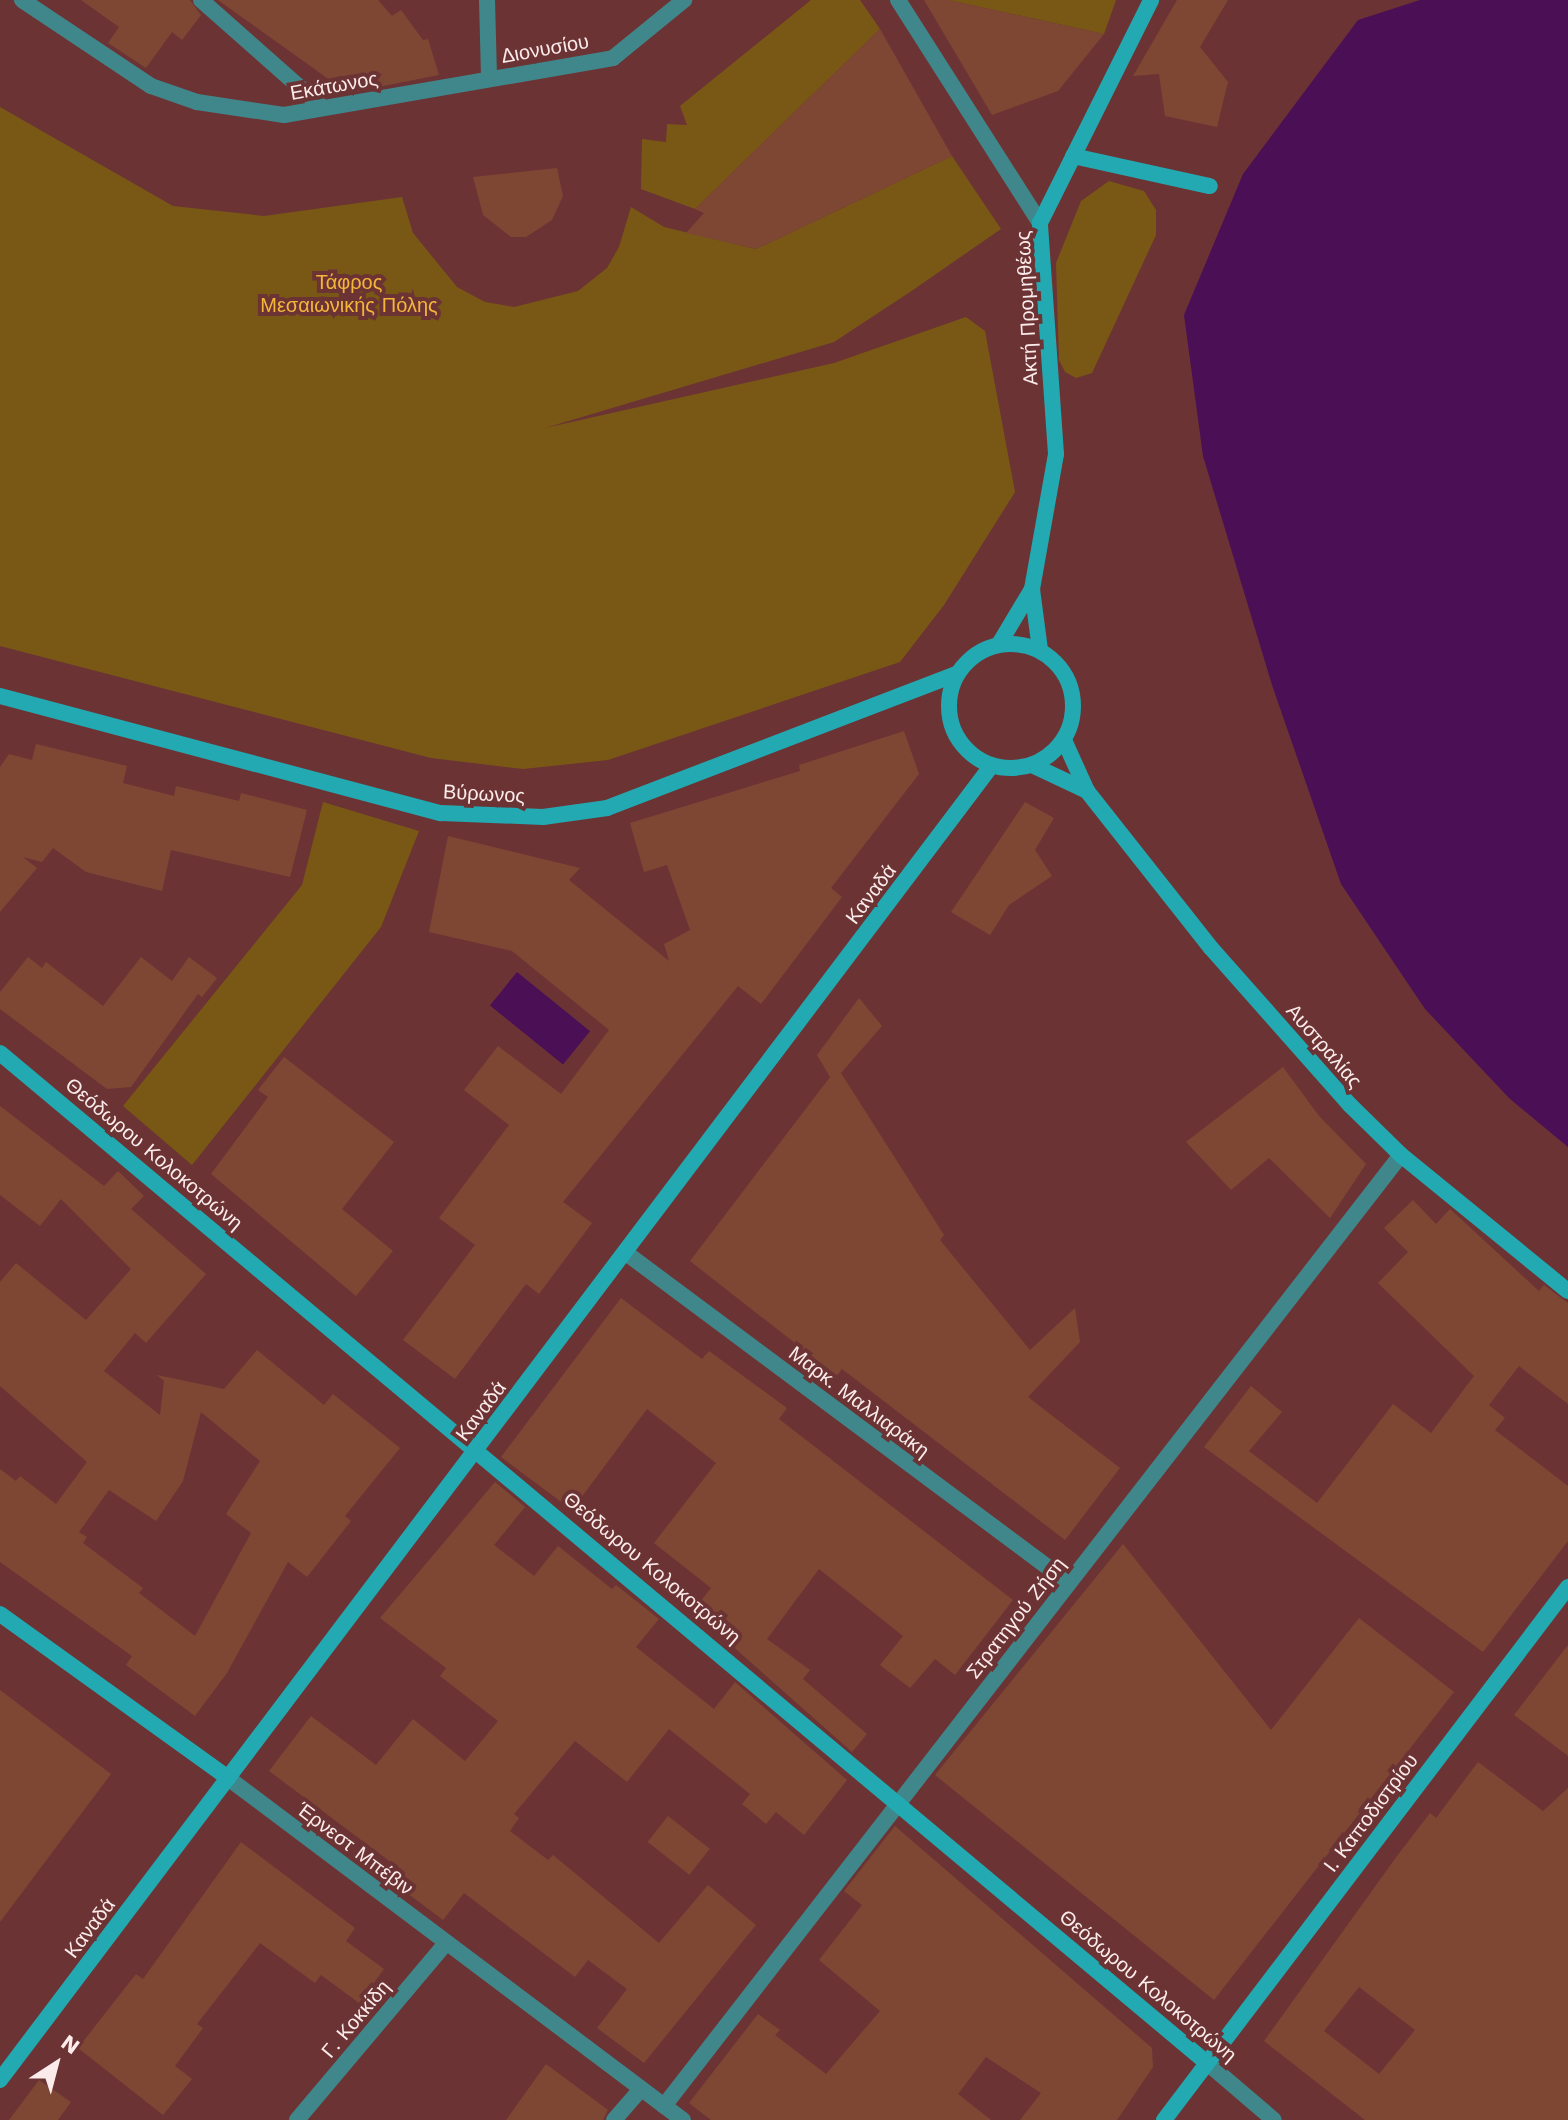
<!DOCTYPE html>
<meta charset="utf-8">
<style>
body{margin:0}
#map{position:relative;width:1568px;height:2120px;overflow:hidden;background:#6c3334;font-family:"Work Sans",sans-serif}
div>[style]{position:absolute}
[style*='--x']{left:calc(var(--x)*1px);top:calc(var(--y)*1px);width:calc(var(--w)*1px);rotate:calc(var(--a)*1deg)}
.green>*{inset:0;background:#795815}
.water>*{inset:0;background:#4b0f56;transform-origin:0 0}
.building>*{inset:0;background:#7e4734;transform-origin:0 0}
.street>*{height:16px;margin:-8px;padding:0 8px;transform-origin:8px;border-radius:8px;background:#40878b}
.secondary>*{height:16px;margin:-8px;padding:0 8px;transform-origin:8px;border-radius:8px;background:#23a9b1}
.secondary>.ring{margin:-8px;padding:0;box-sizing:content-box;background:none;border:16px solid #23a9b1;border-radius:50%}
span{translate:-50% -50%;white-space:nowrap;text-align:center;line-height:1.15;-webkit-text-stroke:8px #6c3334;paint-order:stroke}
.street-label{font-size:20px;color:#fbeceb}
.park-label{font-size:20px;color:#f4b639}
.north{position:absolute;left:16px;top:2024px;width:80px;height:80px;-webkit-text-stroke:6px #6c3334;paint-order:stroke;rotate:36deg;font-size:22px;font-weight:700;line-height:32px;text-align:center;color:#fbeceb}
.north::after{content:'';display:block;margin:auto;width:28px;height:36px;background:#fbeceb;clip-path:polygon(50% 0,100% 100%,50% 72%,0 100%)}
</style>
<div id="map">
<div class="green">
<i style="clip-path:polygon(811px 0,860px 0,880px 29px,695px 209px,641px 189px,642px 139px,666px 142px,667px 124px,687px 125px,680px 106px)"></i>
<i style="clip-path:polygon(948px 0,1116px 0,1104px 34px)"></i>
<i style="clip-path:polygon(0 107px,173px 206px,264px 216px,402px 197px,413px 233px,457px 287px,485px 302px,514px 307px,578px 291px,607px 268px,619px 247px,631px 207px,664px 227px,756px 249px,952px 156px,1001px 229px,910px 292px,834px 342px,545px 428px,834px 363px,966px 317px,985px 331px,1015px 492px,944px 605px,900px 662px,608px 760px,523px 769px,431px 758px,0 646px)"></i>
<i style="clip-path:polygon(1109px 181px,1144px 191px,1156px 210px,1156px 235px,1092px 373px,1076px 378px,1065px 372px,1059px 360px,1056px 263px,1081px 201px)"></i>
<i style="clip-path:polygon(323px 802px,419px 831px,381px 927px,192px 1165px,123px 1106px,302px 885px)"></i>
</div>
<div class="water">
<i style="clip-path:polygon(1420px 0,1568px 0,1568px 1147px,1510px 1099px,1425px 1009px,1341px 884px,1272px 685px,1203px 456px,1184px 315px,1243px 174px,1358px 20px)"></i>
<i style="left:517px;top:972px;width:94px;height:43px;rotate:39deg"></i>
</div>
<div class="building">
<i style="clip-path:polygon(81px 0,190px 0,201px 15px,182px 40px,172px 32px,146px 68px,108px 43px,119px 27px)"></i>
<i style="clip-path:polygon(218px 0,378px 0,392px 16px,401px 10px,423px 40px,428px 39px,439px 75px,348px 93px)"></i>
<i style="clip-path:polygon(924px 0,948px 0,1104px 34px,1058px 91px,992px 115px)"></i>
<i style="clip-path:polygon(1177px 0,1228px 0,1200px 47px,1228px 82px,1217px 127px,1165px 116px,1159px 74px,1133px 76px)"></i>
<i style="clip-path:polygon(880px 29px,952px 156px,756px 249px,686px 233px,704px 213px,695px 209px)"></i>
<i style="clip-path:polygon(557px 168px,563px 196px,552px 220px,526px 237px,511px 237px,483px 215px,473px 177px)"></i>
<i style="clip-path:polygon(904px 731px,919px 774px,831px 888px,842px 897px,761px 1004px,738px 986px,563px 1202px,592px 1223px,539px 1294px,526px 1284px,455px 1379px,403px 1340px,475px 1245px,439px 1218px,509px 1125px,464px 1090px,498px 1046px,561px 1094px,609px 1030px,512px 951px,429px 932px,448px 836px,580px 868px,569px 880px,669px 961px,664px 944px,690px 930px,667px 865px,644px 872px,630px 823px,800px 771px,799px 765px)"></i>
<i style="clip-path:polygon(36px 744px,127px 766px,123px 783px,174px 796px,176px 786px,239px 801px,241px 793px,307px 810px,290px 877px,171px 850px,162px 891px,86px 872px,53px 848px,42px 862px,23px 857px,37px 868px,0 912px,0 767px,9px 754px,32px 760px)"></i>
<i style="clip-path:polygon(1025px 802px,1054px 818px,1035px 850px,1052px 876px,1009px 905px,990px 935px,951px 912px)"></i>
<i style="clip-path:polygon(28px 957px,42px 968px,46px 962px,103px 1006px,141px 957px,172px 981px,189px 957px,217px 978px,202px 997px,198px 994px,131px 1087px,107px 1089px,0 1009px,0 992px)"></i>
<i style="clip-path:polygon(859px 998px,882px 1026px,841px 1073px,944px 1235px,940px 1240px,1030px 1350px,1075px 1308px,1080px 1342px,1028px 1397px,1120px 1468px,1065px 1540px,842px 1369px,837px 1376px,690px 1261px,830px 1077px,817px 1055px)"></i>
<i style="clip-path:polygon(284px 1057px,394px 1142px,342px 1209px,393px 1251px,356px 1296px,211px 1174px,268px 1097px,258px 1090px)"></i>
<i style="clip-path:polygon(1283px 1067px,1319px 1116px,1366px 1164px,1330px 1218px,1269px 1158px,1231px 1190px,1186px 1142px)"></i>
<i style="clip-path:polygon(evenodd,0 1106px,104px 1186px,118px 1171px,144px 1196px,131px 1209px,206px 1274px,146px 1343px,135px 1333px,104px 1371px,160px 1415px,164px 1381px,157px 1375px,224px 1389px,257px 1350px,324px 1405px,333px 1394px,400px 1448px,345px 1516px,351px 1521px,307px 1577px,288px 1562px,227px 1673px,195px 1716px,126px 1665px,132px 1656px,0 1562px,0 1469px,16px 1481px,20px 1476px,56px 1504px,87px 1462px,0 1386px,0 1282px,16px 1263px,86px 1320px,131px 1269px,61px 1199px,40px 1226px,0 1195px,0 1106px,201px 1412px,260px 1461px,226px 1514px,251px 1533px,195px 1636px,139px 1593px,143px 1588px,83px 1543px,87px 1537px,79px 1532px,109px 1490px,156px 1521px,183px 1481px,201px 1412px)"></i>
<i style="clip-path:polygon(1413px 1200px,1436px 1224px,1450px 1209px,1539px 1291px,1544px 1285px,1568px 1303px,1568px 1404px,1519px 1366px,1489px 1405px,1505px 1418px,1495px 1430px,1568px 1486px,1568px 1541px,1483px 1652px,1204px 1447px,1251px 1386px,1282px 1412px,1249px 1451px,1317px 1503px,1393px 1404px,1431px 1433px,1474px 1376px,1378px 1283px,1408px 1252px,1384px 1228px)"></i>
<i style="clip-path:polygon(621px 1298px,702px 1359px,709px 1351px,787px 1408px,779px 1419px,1013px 1600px,955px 1675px,935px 1659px,910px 1688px,880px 1665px,903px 1636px,819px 1569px,767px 1639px,810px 1670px,803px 1679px,867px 1734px,852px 1752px,693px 1611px,711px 1588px,654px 1543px,716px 1463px,647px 1409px,572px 1510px,501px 1457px)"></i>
<i style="clip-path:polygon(495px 1482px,525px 1507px,494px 1545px,534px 1576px,558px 1546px,612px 1589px,616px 1585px,659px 1619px,636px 1647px,714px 1709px,735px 1682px,847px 1780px,804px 1835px,776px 1812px,766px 1824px,742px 1804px,750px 1794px,669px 1729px,627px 1782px,575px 1741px,514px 1814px,519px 1818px,510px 1831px,548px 1860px,553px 1855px,659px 1943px,708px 1885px,756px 1925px,644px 2063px,597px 2028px,627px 1989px,588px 1960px,575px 1977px,464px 1893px,443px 1920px,391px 1881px,400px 1869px,269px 1771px,311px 1716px,376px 1765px,413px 1719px,465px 1761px,498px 1721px,440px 1676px,446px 1668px,380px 1618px)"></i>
<i style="clip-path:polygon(1123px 1544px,1271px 1730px,1359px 1618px,1454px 1692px,1214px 2000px,935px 1775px)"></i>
<i style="clip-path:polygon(1568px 1645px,1568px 1756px,1514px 1715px)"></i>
<i style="clip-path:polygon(0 1690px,111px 1774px,0 1922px)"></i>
<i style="clip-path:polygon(evenodd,1478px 1762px,1543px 1811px,1568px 1788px,1568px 2120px,1365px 2120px,1264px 2041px,1397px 1856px,1430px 1813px,1436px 1818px,1478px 1762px,1359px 1987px,1415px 2030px,1379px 2074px,1324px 2031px,1359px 1987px)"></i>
<i style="left:668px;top:1816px;width:53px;height:33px;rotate:38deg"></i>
<i style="clip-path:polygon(895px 1826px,1152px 2048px,1153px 2067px,1117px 2120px,1020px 2120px,1041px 2093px,986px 2057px,958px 2094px,991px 2120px,711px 2120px,689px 2103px,758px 2014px,780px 2030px,775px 2035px,826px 2074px,880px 2011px,819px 1960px,862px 1905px,844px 1891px)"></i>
<i style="clip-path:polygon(241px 1842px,355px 1928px,346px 1941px,384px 1969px,359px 2003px,321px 1975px,315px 1983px,260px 1943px,197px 2024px,203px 2028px,175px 2066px,192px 2079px,163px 2115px,78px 2048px,136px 1974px,143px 1979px)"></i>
<i style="clip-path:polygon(546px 2064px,608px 2110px,603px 2120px,506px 2120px)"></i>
<i style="clip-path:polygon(39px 2080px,71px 2102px,58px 2120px,9px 2120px)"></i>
</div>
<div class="street">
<i style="--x:22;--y:0;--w:155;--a:33.7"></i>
<i style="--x:151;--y:86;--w:49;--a:19.2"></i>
<i style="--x:197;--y:102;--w:88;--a:8.5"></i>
<i style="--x:284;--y:115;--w:334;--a:-9.8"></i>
<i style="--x:613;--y:58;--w:92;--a:-39.2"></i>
<i style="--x:201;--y:0;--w:163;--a:41.5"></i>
<i style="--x:487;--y:0;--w:79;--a:88.5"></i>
<i style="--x:898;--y:0;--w:264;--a:57.5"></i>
<i style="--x:626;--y:1253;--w:552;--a:36.68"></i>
<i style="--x:228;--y:1778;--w:569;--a:36.93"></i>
<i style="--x:1206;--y:2062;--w:89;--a:40.5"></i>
<i style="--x:664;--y:2106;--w:1203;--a:-52.23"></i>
<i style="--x:297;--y:2120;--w:231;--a:-49.9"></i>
<i style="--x:614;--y:2120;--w:41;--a:-48.9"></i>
</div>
<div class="secondary">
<i style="--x:1073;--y:156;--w:140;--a:12.4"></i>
<i style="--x:1032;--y:589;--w:62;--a:82.5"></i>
<i class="ring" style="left:949px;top:644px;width:108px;height:108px"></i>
<i style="--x:999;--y:644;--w:64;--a:-59"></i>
<i style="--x:1032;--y:589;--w:137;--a:-79.9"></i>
<i style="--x:1056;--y:454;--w:232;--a:-94"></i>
<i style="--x:1040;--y:223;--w:249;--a:-63.5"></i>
<i style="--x:0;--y:696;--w:456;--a:14.9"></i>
<i style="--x:441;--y:813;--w:102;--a:2.2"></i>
<i style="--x:543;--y:817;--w:65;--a:-8"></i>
<i style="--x:607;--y:808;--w:374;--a:-21"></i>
<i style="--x:1064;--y:740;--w:56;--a:65.7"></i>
<i style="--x:1087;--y:791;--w:200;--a:51.7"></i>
<i style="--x:1211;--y:948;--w:210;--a:48.5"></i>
<i style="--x:1350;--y:1105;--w:71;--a:44.4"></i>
<i style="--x:1401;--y:1155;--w:215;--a:39.2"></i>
<i style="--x:1032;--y:765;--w:61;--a:25.3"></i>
<i style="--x:0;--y:1053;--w:1572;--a:39.92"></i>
<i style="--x:0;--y:1614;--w:281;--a:35.7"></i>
<i style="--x:0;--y:2080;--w:1647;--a:-52.97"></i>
<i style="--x:1164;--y:2120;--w:669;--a:-52.84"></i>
</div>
<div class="street-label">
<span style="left:545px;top:49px;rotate:-10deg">Διονυσίου</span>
<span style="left:334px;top:86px;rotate:-10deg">Εκάτωνος</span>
<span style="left:1027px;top:308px;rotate:-93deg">Ακτή Προμηθέως</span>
<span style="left:484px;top:794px;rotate:3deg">Βύρωνος</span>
<span style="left:871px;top:894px;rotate:-53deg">Καναδά</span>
<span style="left:1324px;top:1046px;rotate:49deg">Αυστραλίας</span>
<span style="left:154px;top:1154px;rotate:40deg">Θεόδωρου Κολοκοτρώνη</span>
<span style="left:859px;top:1402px;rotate:37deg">Μαρκ. Μαλλιαράκη</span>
<span style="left:481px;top:1411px;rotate:-53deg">Καναδά</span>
<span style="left:652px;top:1568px;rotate:40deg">Θεόδωρου Κολοκοτρώνη</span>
<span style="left:1016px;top:1618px;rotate:-52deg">Στρατηγού Ζήση</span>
<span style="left:1371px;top:1813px;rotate:-53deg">Ι. Καποδιστρίου</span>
<span style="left:355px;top:1849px;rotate:37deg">Έρνεστ Μπέβιν</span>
<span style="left:90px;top:1928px;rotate:-53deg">Καναδά</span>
<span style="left:1148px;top:1986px;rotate:40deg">Θεόδωρου Κολοκοτρώνη</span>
<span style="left:356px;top:2019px;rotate:-50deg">Γ. Κοκκίδη</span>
</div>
<div class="park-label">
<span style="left:349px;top:294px">Τάφρος<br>Μεσαιωνικής Πόλης</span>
</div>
<div class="north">N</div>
</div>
